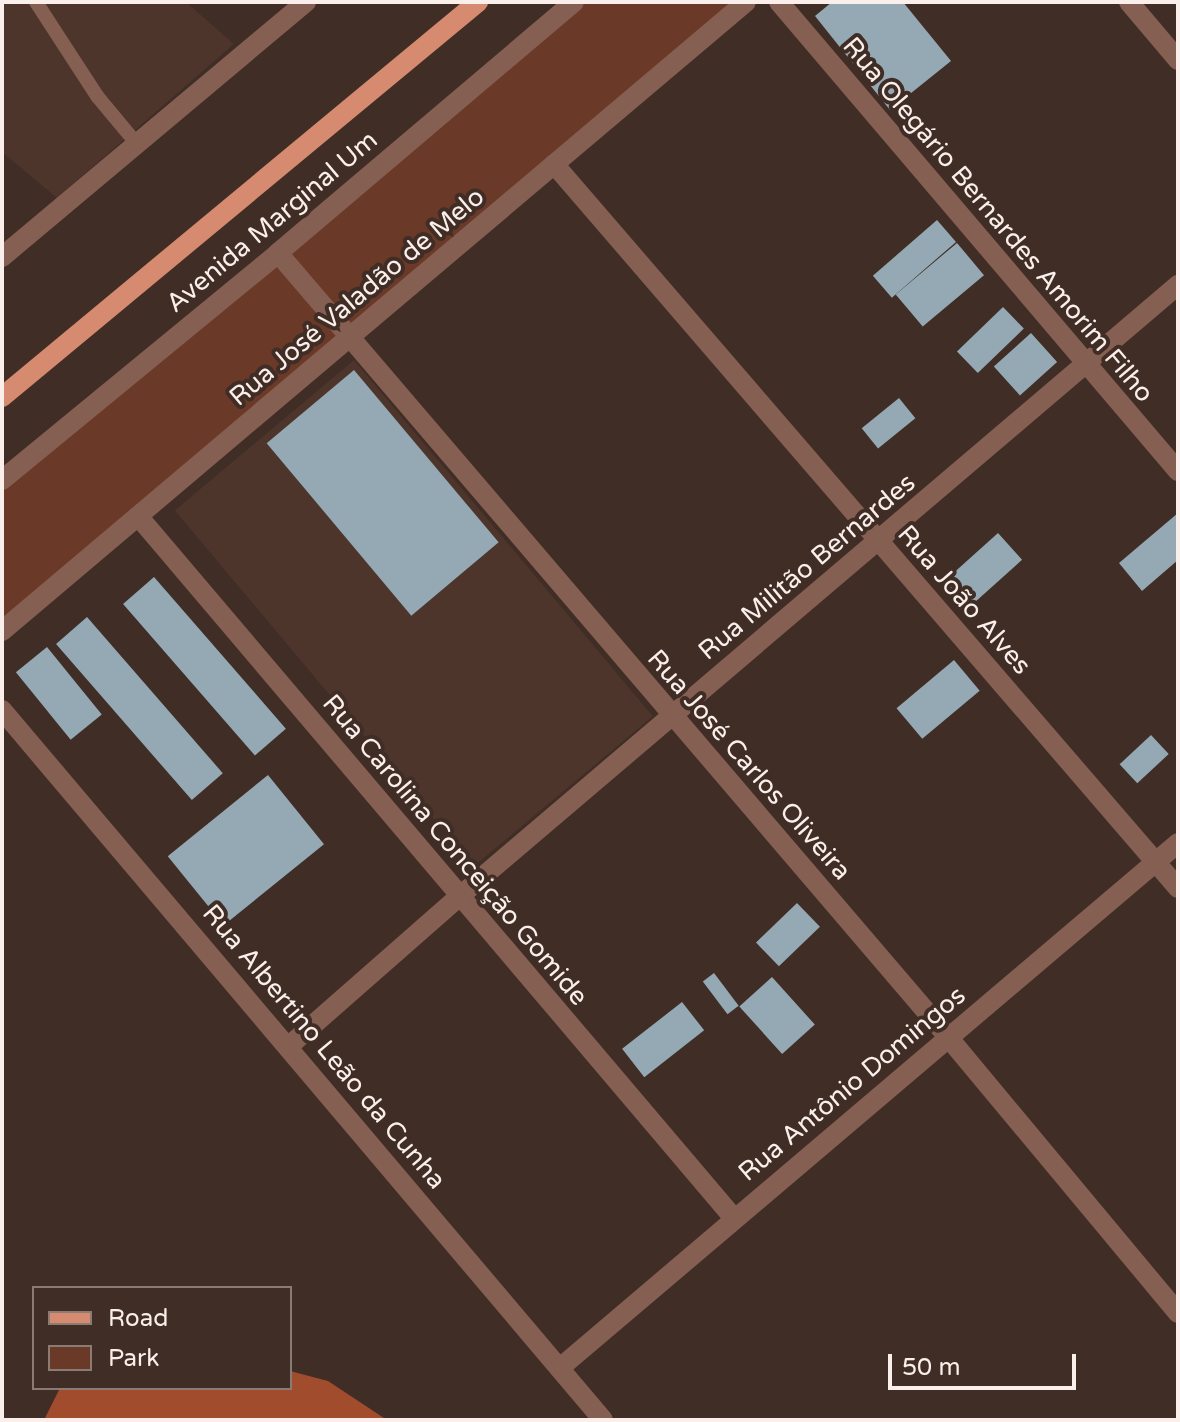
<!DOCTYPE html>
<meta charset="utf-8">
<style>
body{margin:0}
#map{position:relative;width:1180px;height:1422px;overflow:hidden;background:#3f2d26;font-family:"Varela Round",sans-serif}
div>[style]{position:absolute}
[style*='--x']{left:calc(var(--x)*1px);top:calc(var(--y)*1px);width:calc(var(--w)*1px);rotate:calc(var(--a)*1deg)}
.built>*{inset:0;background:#4d352c;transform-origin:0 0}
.green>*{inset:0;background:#6b3927}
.forest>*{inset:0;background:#a04c2d}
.building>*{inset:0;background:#94a9b4;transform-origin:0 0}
.lane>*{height:14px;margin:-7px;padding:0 7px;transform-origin:7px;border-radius:7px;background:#855f52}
.street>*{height:20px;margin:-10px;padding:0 10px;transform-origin:10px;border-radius:10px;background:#855f52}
.primary>*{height:20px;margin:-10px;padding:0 10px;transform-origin:10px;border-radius:10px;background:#d68a6f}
span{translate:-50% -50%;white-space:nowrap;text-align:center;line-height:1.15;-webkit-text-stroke:8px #3f2d26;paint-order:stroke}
.street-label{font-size:26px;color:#fbefeb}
.frame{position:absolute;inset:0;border:4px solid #fbefeb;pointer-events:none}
.legend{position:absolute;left:32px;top:1286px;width:260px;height:104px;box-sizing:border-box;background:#3f2d26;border:2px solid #8a7b75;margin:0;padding:10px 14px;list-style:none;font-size:24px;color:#fbefeb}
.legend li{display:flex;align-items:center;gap:16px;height:40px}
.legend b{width:40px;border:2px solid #8a7b75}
.scale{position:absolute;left:888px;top:1354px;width:188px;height:36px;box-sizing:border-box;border:4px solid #fbefeb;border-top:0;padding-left:10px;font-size:24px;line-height:28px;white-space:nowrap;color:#fbefeb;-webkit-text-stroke:6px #3f2d26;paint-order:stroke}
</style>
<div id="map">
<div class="built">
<i style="clip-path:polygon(2px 2px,186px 2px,234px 44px,57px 198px,2px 152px)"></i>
<i style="left:354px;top:360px;width:465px;height:234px;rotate:50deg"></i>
</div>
<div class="green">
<i style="clip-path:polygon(574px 2px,746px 2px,2px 631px,2px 480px)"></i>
</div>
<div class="forest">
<i style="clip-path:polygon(290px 1371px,328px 1381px,387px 1420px,44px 1420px,60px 1388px,290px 1388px)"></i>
</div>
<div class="building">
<i style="clip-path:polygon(832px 2px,903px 2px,951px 61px,890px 110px,815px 16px)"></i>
<i style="left:937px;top:220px;width:29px;height:85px;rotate:49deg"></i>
<i style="left:957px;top:243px;width:42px;height:80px;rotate:50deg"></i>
<i style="left:1003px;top:307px;width:30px;height:64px;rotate:46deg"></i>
<i style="left:1031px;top:333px;width:39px;height:50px;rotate:48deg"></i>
<i style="left:354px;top:370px;width:225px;height:114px;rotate:50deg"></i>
<i style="left:899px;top:398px;width:26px;height:48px;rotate:51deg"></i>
<i style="clip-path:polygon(1178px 513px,1178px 560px,1142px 591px,1119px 563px)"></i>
<i style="left:998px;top:533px;width:36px;height:76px;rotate:48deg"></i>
<i style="left:154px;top:577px;width:201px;height:41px;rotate:49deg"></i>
<i style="left:87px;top:617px;width:207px;height:41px;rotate:49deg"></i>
<i style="left:47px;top:647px;width:87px;height:40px;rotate:51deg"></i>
<i style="left:954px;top:660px;width:40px;height:75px;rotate:50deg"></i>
<i style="left:1151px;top:735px;width:26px;height:43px;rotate:47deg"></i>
<i style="left:268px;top:775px;width:89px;height:129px;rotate:51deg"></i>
<i style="left:797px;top:903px;width:33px;height:57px;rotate:46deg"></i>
<i style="left:714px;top:973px;width:41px;height:14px;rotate:53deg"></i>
<i style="left:772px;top:977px;width:64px;height:44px;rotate:48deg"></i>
<i style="left:682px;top:1002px;width:36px;height:76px;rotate:52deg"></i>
</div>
<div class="lane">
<i style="--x:36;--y:2;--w:112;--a:57"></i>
<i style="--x:97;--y:96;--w:62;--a:50.2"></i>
</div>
<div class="street">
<i style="--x:779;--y:2;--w:616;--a:49.61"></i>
<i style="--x:1129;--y:2;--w:76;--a:49.8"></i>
<i style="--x:554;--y:164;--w:956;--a:49.24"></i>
<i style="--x:278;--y:253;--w:1031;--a:49.48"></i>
<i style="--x:948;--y:1037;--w:359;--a:50.2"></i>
<i style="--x:2;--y:257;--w:397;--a:-40"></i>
<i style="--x:2;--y:480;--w:357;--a:-39.4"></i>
<i style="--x:278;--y:253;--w:388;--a:-40.3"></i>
<i style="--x:138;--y:516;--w:919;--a:49.68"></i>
<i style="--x:2;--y:631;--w:974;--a:-40.21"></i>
<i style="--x:2;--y:710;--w:930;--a:49.75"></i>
<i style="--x:289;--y:1046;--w:227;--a:-41.3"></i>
<i style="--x:460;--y:896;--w:943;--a:-40.4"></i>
<i style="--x:561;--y:1367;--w:809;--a:-40.34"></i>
</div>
<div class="primary">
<i style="--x:2;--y:397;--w:619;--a:-39.69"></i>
</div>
<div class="street-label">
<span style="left:998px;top:220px;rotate:50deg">Rua Olegário Bernardes Amorim Filho</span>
<span style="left:272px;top:222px;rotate:-40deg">Avenida Marginal Um</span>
<span style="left:357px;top:297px;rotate:-40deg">Rua José Valadão de Melo</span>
<span style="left:807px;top:567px;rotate:-40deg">Rua Militão Bernardes</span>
<span style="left:964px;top:600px;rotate:49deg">Rua João Alves</span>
<span style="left:749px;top:765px;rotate:49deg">Rua José Carlos Oliveira</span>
<span style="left:455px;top:850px;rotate:50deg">Rua Carolina Conceição Gomide</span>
<span style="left:324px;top:1047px;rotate:50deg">Rua Albertino Leão da Cunha</span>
<span style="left:852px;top:1084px;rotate:-40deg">Rua Antônio Domingos</span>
</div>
<div class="frame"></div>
<ul class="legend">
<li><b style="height:10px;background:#d68a6f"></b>Road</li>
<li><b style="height:22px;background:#6b3927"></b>Park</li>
</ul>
<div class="scale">50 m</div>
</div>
